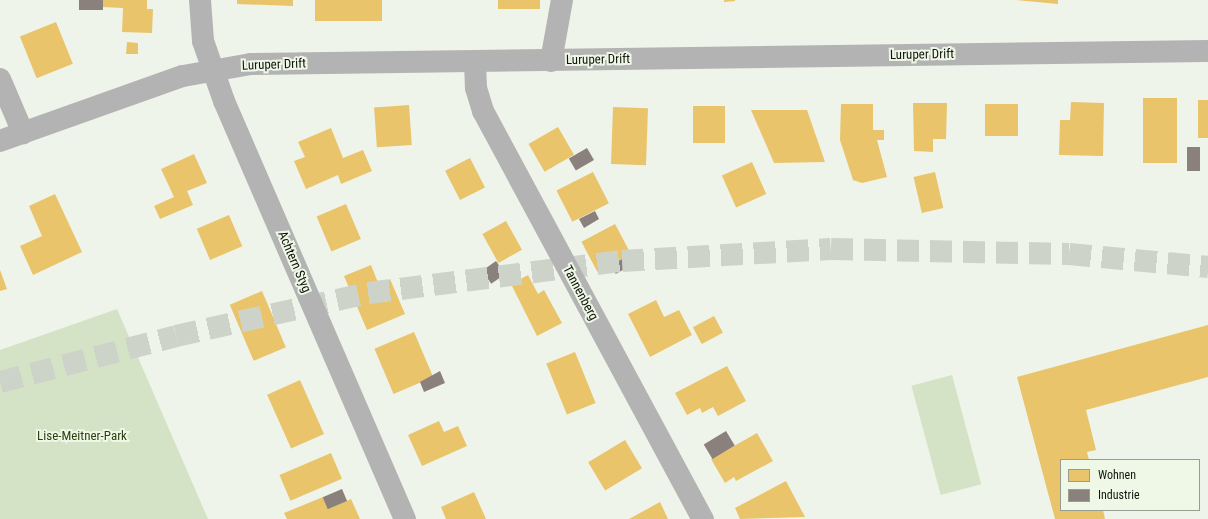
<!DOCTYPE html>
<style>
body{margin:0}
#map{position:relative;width:1208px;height:519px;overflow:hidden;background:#eff4ea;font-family:"Roboto Condensed",sans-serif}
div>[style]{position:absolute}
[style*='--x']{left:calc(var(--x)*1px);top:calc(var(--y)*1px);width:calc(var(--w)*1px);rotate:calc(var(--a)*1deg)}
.green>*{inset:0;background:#d4e2c5;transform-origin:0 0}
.homes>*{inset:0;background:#e9c46a;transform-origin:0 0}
.industry>*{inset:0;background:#8a817c;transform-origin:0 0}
.minor-tunnel>*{height:22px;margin-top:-11px;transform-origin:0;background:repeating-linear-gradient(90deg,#ced3c9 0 22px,transparent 0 33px)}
.minor>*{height:22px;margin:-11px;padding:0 11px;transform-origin:11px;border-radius:11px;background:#b4b3b3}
span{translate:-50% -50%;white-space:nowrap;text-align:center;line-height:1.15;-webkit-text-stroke:4px #eff8e6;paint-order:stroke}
.street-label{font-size:13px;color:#12150e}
.park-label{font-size:13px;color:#2c400f}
.legend{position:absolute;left:1060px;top:459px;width:140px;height:52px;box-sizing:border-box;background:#eff8e6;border:1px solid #979d90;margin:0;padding:5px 7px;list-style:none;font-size:12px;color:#12150e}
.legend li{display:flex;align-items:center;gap:8px;height:20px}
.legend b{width:20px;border:1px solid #979d90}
</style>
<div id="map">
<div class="green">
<i style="clip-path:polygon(117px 309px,208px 519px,0 519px,0 350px)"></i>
<i style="left:952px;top:375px;width:113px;height:42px;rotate:75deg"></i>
</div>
<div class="homes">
<i style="clip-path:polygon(103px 0,147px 0,147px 9px,153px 9px,152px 33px,122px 32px,123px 8px,102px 7px)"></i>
<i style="clip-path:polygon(237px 0,293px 0,293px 6px,237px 4px)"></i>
<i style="left:315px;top:0;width:67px;height:21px"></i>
<i style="left:498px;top:0;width:42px;height:9px"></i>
<i style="clip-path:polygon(724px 0,735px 0,735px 1px,724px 2px)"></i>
<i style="clip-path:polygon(1015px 0,1058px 0,1058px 4px)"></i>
<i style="left:56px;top:22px;width:45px;height:39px;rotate:68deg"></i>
<i style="clip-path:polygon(127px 42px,138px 43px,138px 54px,126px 54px)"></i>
<i style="left:1143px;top:98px;width:34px;height:65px"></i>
<i style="left:1198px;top:100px;width:10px;height:38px"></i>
<i style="clip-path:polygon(1071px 102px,1104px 103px,1103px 156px,1059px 155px,1060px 120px,1070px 120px)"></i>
<i style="clip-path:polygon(913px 103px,947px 103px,946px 139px,933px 139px,933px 152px,914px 151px)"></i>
<i style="clip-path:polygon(841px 104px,873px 104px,873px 130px,884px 130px,884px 140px,877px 140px,887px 177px,862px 183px,853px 180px,840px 140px)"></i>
<i style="left:985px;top:104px;width:33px;height:32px"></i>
<i style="left:409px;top:105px;width:40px;height:35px;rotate:86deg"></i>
<i style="left:693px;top:106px;width:32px;height:37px"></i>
<i style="left:613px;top:107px;width:35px;height:57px;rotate:2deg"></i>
<i style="clip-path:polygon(751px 110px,807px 110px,825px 162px,774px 163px)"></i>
<i style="left:558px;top:127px;width:32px;height:34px;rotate:60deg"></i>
<i style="clip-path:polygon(331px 128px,343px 158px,363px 150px,372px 171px,341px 184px,338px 175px,306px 189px,294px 161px,305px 157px,298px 142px)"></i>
<i style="clip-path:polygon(194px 154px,207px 183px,187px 191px,193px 205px,160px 219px,154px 206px,174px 197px,161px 169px)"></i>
<i style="left:470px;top:158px;width:33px;height:28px;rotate:63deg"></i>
<i style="left:752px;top:162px;width:35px;height:33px;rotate:66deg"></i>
<i style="left:593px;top:172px;width:35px;height:41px;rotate:63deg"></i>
<i style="left:935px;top:172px;width:37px;height:22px;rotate:77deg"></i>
<i style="clip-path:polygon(55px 194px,82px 252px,33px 275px,20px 246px,42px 236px,29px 206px)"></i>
<i style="left:346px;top:204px;width:38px;height:32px;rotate:67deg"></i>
<i style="left:229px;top:215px;width:34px;height:35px;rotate:67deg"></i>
<i style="left:506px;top:221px;width:33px;height:27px;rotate:61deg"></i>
<i style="left:615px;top:224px;width:34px;height:38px;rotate:62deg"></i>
<i style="clip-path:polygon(371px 265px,379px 285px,390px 279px,405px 314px,367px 330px,344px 276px)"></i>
<i style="clip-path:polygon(0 270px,7px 289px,0 291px)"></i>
<i style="clip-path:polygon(528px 275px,538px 294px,544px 290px,562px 323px,537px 336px,511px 284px)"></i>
<i style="left:262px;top:291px;width:61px;height:35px;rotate:67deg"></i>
<i style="clip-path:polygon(656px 300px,664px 317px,679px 310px,692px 335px,650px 357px,628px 314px)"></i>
<i style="left:714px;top:316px;width:19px;height:24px;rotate:62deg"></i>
<i style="clip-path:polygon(1208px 325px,1208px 377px,1086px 410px,1096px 450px,1087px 452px,1089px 460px,1061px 460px,1061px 510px,1103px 510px,1105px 519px,1055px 519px,1017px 377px)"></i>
<i style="left:414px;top:332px;width:49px;height:43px;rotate:67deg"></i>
<i style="left:575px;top:352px;width:55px;height:31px;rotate:68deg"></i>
<i style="clip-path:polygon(727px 366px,746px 401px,718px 416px,713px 407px,702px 413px,700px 408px,687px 415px,675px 393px)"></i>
<i style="left:300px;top:380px;width:59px;height:36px;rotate:66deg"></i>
<i style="clip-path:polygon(439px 421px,444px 432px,458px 426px,467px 446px,422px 466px,408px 435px)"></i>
<i style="clip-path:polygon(757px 433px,773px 461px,736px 481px,734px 477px,725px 483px,711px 459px)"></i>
<i style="left:625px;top:440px;width:33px;height:43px;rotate:59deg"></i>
<i style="left:331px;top:453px;width:28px;height:56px;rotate:67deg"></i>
<i style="clip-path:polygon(786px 481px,805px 517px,740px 519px,735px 508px)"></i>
<i style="clip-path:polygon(474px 492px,486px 519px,446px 519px,441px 507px)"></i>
<i style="clip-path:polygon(323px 497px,328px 509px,351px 499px,360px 519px,287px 519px,284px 513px)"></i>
<i style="clip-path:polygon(660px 502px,668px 519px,629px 519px)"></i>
</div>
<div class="industry">
<i style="left:79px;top:0;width:24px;height:10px"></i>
<i style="left:1187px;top:147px;width:13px;height:24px"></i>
<i style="left:587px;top:148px;width:14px;height:21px;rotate:60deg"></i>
<i style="clip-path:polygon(595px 211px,599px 219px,584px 228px,579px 219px)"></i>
<i style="left:631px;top:254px;width:10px;height:23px;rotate:61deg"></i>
<i style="left:496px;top:261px;width:16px;height:17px;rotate:55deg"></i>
<i style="clip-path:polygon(440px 371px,445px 383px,424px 392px,420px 382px)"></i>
<i style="left:726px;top:431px;width:17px;height:26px;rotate:59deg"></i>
<i style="left:342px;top:489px;width:13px;height:21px;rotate:67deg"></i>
</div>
<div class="minor-tunnel">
<i style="--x:0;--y:382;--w:182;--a:-14.6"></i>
<i style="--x:176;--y:336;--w:197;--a:-12.6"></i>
<i style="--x:368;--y:293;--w:256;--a:-7.2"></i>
<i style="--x:622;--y:261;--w:209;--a:-3.3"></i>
<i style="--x:831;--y:249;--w:238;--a:1.2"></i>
<i style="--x:1069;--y:254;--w:140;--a:5.3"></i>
</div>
<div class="minor">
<i style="--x:200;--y:0;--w:41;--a:85.8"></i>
<i style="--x:203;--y:41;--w:64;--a:70.7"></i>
<i style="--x:224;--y:101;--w:456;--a:66.6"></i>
<i style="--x:475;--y:61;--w:27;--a:88"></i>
<i style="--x:476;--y:88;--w:24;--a:73"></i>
<i style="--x:483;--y:111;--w:464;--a:61.7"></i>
<i style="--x:551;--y:61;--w:62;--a:-79.8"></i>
<i style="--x:0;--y:79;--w:59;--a:66.9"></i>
<i style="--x:0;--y:141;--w:194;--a:-19.6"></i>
<i style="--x:183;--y:76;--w:69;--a:-10"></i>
<i style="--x:251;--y:64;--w:957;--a:-0.78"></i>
</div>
<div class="street-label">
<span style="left:922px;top:55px;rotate:-1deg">Luruper Drift</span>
<span style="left:598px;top:60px;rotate:-1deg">Luruper Drift</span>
<span style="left:274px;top:65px;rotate:-2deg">Luruper Drift</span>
<span style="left:294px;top:262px;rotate:67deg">Achtern Styg</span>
<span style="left:580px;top:293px;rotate:62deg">Tannenberg</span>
</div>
<div class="park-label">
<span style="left:82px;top:436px">Lise-Meitner-Park</span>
</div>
<ul class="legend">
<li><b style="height:11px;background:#e9c46a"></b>Wohnen</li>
<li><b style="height:11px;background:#8a817c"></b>Industrie</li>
</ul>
</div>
